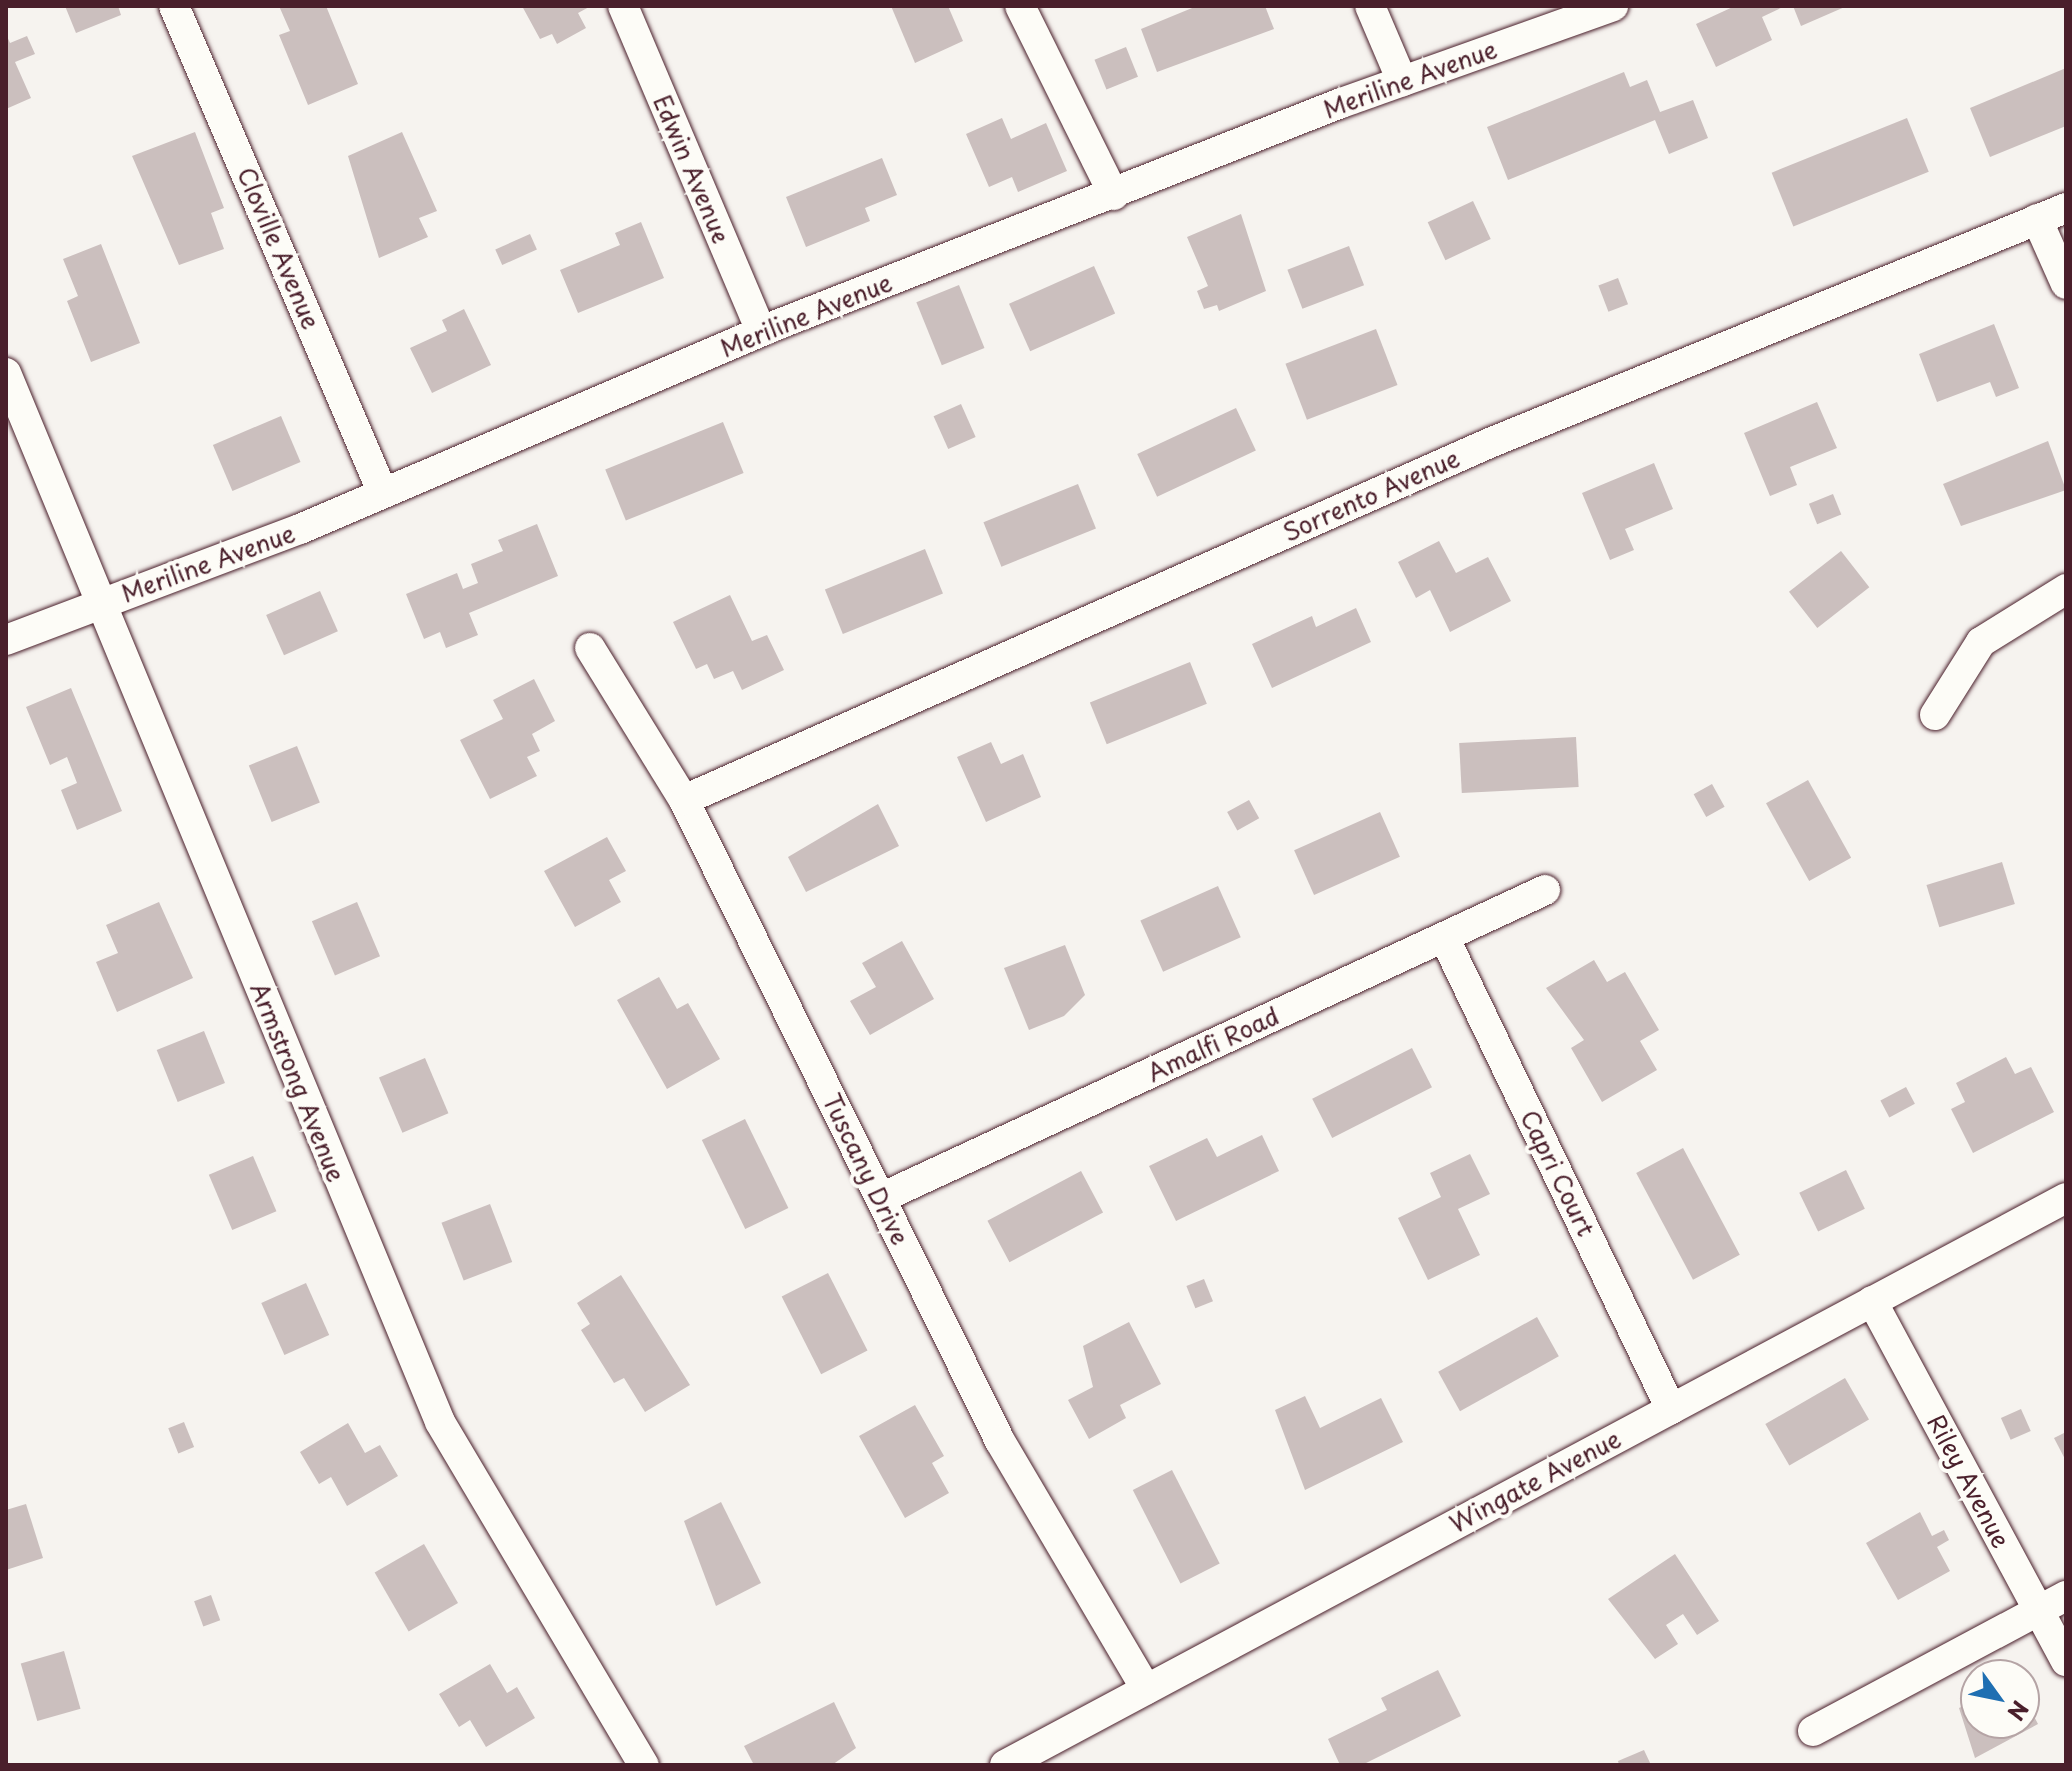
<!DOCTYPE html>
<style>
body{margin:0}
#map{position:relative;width:2072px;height:1771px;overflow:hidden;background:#f6f3ef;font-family:"Playpen Sans",sans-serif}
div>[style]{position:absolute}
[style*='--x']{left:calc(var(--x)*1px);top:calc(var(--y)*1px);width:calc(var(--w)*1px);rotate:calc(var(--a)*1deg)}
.building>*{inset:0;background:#cbbfbe;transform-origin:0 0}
.roads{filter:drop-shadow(0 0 2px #4a1f2b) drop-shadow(0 0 2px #4a1f2b)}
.street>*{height:30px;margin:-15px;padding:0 15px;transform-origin:15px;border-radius:15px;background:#fdfcf7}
span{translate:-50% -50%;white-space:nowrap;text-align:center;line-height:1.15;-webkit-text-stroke:8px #fdfcf7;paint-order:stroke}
.street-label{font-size:24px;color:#4a1f2b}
.frame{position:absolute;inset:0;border:8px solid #4a1f2b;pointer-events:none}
.north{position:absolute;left:1960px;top:1659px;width:80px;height:80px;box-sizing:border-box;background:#fdfcf7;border:2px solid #b5a4a5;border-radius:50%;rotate:123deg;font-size:22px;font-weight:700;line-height:32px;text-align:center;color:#4a1f2b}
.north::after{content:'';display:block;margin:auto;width:28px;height:36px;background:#1f6fb2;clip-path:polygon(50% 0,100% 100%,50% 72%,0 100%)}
</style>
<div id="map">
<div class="building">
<i style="clip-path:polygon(65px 6px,118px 6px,121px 15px,76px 33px)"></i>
<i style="clip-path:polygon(279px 6px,326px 6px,358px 84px,308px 105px,279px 35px,290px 31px)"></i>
<i style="clip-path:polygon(522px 6px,591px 6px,578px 13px,586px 28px,557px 44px,552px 34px,540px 39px)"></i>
<i style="clip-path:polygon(891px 6px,948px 6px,963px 41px,915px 63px)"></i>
<i style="clip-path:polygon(1197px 6px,1265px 6px,1274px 29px,1157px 72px,1141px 29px)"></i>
<i style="clip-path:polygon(1735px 6px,1785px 6px,1762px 17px,1772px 40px,1716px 67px,1696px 24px)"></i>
<i style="clip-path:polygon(1793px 6px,1847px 6px,1801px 26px)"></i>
<i style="clip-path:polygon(6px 34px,10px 43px,27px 36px,35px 54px,15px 62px,31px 98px,6px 109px)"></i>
<i style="left:1126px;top:47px;width:32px;height:34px;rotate:68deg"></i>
<i style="clip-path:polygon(2066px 68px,2066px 126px,1990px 157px,1970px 108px)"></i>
<i style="clip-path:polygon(1624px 72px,1630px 87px,1647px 80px,1660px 112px,1693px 100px,1708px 138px,1669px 154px,1655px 120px,1508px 180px,1487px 127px)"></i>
<i style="clip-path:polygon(1002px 118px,1011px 139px,1046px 123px,1067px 171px,1018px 192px,1012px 177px,989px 187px,966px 134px)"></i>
<i style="left:1907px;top:118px;width:58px;height:146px;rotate:68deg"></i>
<i style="clip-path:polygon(195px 132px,224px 208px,211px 213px,224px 249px,179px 265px,132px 156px)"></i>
<i style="clip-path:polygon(402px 132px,437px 211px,419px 218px,428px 237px,379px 258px,348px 156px)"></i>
<i style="clip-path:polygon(882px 158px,897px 195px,865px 208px,870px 221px,806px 247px,786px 197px)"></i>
<i style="left:1473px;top:201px;width:42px;height:50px;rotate:65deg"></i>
<i style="clip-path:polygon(1241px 214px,1266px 291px,1219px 311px,1217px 305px,1204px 309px,1197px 291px,1208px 286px,1187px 237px)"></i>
<i style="clip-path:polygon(641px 222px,664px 278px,578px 313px,560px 270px,620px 245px,615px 233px)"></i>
<i style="left:530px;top:234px;width:17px;height:38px;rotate:66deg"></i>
<i style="clip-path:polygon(101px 244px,140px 343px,91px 362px,67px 301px,78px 296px,63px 259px)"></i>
<i style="left:1349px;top:246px;width:42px;height:66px;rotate:69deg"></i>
<i style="left:1094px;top:266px;width:52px;height:93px;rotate:66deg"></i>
<i style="left:1618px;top:278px;width:28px;height:21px;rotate:69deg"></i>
<i style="left:959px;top:285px;width:68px;height:46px;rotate:68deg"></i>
<i style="clip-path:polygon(464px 309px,491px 365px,432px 393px,410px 348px,447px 331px,442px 320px)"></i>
<i style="clip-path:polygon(1994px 324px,2019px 388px,1996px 397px,1990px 382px,1937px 402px,1919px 354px)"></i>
<i style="left:1376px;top:329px;width:60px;height:97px;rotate:69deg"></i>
<i style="clip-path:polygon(1817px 402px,1837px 448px,1790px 467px,1797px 485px,1770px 496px,1744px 433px)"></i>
<i style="left:961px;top:404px;width:36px;height:30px;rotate:66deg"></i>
<i style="left:1236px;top:408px;width:47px;height:109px;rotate:65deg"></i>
<i style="left:281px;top:416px;width:50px;height:74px;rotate:67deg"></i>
<i style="left:723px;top:422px;width:55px;height:127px;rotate:68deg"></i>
<i style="clip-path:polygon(2048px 441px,2066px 490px,1961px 526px,1943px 484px)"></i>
<i style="clip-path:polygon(1654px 463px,1673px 509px,1625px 529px,1634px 550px,1610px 560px,1582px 493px)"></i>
<i style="left:1078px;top:484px;width:48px;height:102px;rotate:68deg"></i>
<i style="left:1833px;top:494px;width:22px;height:26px;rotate:68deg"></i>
<i style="clip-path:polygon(537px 524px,558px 576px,469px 613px,478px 635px,446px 648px,440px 632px,424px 639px,406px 594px,457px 573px,463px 589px,478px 583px,471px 564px,503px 551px,498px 540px)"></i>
<i style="clip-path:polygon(1439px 541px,1456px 573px,1488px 557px,1511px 601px,1450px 632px,1430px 590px,1416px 598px,1398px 562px)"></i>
<i style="left:925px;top:549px;width:48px;height:108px;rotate:68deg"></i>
<i style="left:1841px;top:551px;width:46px;height:66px;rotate:52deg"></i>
<i style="left:320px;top:591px;width:44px;height:59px;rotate:66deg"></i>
<i style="clip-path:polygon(730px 595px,752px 641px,767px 635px,784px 670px,742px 690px,733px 671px,714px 679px,707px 664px,696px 669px,673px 622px)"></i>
<i style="clip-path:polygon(1356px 608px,1371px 642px,1272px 688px,1252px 644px,1312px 616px,1316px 627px)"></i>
<i style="left:1190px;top:662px;width:45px;height:108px;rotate:68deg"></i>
<i style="clip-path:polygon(534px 679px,555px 721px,532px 734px,540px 751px,527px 757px,537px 776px,490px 799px,460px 740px,503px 719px,493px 700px)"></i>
<i style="clip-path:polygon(71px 688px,122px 811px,77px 830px,61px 790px,77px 783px,67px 757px,50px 765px,26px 707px)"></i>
<i style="left:1576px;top:737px;width:50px;height:117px;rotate:87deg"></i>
<i style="clip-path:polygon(991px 742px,1001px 764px,1023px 754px,1041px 797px,986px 822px,957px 757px)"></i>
<i style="left:297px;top:746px;width:61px;height:52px;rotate:68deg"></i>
<i style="left:1808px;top:780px;width:89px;height:48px;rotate:61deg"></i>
<i style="left:1712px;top:784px;width:26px;height:21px;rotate:61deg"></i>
<i style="left:1249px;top:800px;width:21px;height:25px;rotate:61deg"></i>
<i style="clip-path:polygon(878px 804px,899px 846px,806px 892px,788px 857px)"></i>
<i style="left:1380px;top:812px;width:49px;height:94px;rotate:66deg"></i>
<i style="clip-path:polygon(607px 837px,626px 871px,609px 880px,621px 902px,575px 927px,544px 871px)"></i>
<i style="left:2002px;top:862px;width:44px;height:79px;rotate:73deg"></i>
<i style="left:1218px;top:886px;width:56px;height:85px;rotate:66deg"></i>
<i style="clip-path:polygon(159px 902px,193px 978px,117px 1012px,96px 962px,118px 953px,106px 925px)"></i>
<i style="left:357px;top:902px;width:59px;height:49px;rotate:67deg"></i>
<i style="clip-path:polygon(902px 941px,934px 999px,870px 1035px,850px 1001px,876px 987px,862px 963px)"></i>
<i style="clip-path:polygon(1065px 945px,1085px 995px,1064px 1016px,1029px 1030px,1004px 968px)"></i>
<i style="clip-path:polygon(1594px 960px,1607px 982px,1625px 972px,1659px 1030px,1640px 1041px,1657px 1070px,1602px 1102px,1571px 1048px,1584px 1040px,1546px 988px)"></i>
<i style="clip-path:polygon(659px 977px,677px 1009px,688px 1003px,720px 1059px,667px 1089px,617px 1000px)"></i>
<i style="left:204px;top:1031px;width:56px;height:51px;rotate:68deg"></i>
<i style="left:1412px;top:1048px;width:44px;height:112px;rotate:63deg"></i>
<i style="clip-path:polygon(2006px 1057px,2015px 1074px,2031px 1067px,2054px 1112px,1973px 1153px,1951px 1109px,1965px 1102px,1956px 1083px)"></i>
<i style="left:425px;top:1058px;width:60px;height:50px;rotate:67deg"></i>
<i style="left:1906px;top:1087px;width:19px;height:29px;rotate:62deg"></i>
<i style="left:745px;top:1119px;width:99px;height:48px;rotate:64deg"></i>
<i style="clip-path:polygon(1262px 1135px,1279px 1171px,1176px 1221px,1149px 1166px,1207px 1138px,1217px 1157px)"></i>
<i style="left:1683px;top:1148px;width:121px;height:53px;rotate:62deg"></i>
<i style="clip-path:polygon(1470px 1154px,1490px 1194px,1458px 1209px,1480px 1255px,1428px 1280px,1398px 1218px,1441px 1197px,1430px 1173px)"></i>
<i style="left:253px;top:1156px;width:60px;height:48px;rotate:67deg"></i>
<i style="left:1846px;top:1170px;width:43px;height:52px;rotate:64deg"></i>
<i style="left:1081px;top:1171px;width:47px;height:106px;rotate:62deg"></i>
<i style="left:490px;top:1204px;width:62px;height:52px;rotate:69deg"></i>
<i style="left:828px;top:1273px;width:87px;height:52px;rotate:63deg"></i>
<i style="clip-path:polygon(621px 1275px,690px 1385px,645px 1412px,624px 1378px,614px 1383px,581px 1330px,590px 1324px,577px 1303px)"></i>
<i style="left:1204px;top:1279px;width:24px;height:19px;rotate:68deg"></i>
<i style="left:306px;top:1283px;width:57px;height:49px;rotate:66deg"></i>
<i style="left:1537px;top:1317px;width:45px;height:113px;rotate:61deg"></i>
<i style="clip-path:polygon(1129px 1322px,1161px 1384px,1120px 1405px,1126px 1418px,1089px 1439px,1068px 1400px,1093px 1387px,1083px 1346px)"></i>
<i style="left:1845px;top:1378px;width:48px;height:92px;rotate:60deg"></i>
<i style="clip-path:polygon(1305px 1396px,1320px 1428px,1381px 1398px,1403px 1442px,1305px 1490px,1275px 1410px)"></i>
<i style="clip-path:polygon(915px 1405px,944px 1456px,932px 1463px,949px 1493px,905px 1518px,859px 1436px)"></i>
<i style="left:2021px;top:1409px;width:24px;height:22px;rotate:66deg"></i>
<i style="left:184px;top:1422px;width:27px;height:17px;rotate:68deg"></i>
<i style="clip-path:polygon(348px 1423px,365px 1453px,380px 1445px,398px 1476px,347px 1506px,331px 1477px,319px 1484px,300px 1452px)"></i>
<i style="clip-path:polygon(2066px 1432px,2066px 1461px,2054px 1438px)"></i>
<i style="left:1172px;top:1470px;width:105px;height:44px;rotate:63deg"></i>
<i style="clip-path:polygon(721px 1502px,761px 1583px,716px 1606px,684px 1521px)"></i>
<i style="clip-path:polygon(26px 1504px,43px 1558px,6px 1570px,6px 1510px)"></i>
<i style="clip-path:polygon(1920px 1512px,1932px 1536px,1944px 1530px,1949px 1540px,1937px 1547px,1950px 1571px,1898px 1600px,1866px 1543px)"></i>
<i style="left:424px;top:1544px;width:68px;height:57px;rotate:60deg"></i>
<i style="clip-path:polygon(1675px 1554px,1719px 1621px,1697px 1635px,1683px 1614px,1666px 1625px,1678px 1644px,1655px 1659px,1608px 1599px)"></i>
<i style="left:211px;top:1595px;width:27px;height:18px;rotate:70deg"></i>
<i style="left:64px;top:1651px;width:60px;height:45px;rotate:74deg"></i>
<i style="clip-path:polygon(490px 1664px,507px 1693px,517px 1687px,535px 1718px,486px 1747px,470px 1720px,459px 1727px,439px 1694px)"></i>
<i style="clip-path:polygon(1438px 1670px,1461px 1716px,1362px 1765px,1340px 1765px,1328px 1739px,1387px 1710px,1381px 1698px)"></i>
<i style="clip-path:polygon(2024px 1697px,2038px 1724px,1975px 1758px,1959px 1708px,1976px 1700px,1976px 1723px,2024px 1723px)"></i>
<i style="clip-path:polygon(834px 1702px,856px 1748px,832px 1765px,754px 1765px,744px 1746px)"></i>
<i style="clip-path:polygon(1644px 1750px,1651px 1765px,1619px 1765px,1618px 1761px)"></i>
</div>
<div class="roads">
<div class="street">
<i style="--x:174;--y:6;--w:528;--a:66.79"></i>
<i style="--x:623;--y:6;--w:353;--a:67"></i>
<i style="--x:1020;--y:6;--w:211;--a:63.6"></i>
<i style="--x:1370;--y:6;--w:82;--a:66.9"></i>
<i style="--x:2037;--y:219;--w:71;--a:66"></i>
<i style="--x:6;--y:373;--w:1135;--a:67.52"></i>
<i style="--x:440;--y:1422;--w:399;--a:59.3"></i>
<i style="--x:6;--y:640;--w:314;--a:-20.7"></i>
<i style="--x:300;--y:529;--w:516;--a:-23.18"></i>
<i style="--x:774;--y:326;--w:609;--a:-21.47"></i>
<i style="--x:1341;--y:103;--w:289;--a:-19.6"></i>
<i style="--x:590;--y:648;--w:179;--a:58.3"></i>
<i style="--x:684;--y:800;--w:715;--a:63.76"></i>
<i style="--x:1000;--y:1441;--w:288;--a:59.5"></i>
<i style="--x:1935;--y:715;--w:86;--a:-57.8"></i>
<i style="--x:1981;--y:642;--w:100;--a:-31.9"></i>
<i style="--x:684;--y:800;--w:884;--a:-23.9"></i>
<i style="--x:1492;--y:442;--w:620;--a:-22.18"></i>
<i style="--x:1444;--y:937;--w:524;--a:64.32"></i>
<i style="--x:881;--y:1198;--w:732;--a:-24.88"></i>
<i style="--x:1872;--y:1301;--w:409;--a:61.7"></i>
<i style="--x:1813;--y:1731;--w:287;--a:-28.1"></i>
<i style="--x:1005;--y:1765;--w:1203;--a:-28.12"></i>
</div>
</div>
<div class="street-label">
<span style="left:1410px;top:79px;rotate:-20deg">Meriline Avenue</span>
<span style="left:692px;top:169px;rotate:67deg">Edwin Avenue</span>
<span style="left:279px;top:248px;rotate:67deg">Cloville Avenue</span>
<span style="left:806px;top:315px;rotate:-22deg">Meriline Avenue</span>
<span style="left:1371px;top:495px;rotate:-24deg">Sorrento Avenue</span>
<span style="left:208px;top:563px;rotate:-20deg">Meriline Avenue</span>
<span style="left:1213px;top:1044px;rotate:-25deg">Amalfi Road</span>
<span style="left:298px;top:1082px;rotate:68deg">Armstrong Avenue</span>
<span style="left:866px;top:1169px;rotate:64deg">Tuscany Drive</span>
<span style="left:1558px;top:1173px;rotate:64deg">Capri Court</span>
<span style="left:1535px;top:1481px;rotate:-28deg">Wingate Avenue</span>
<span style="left:1969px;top:1481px;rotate:62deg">Riley Avenue</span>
</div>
<div class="frame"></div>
<div class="north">N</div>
</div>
